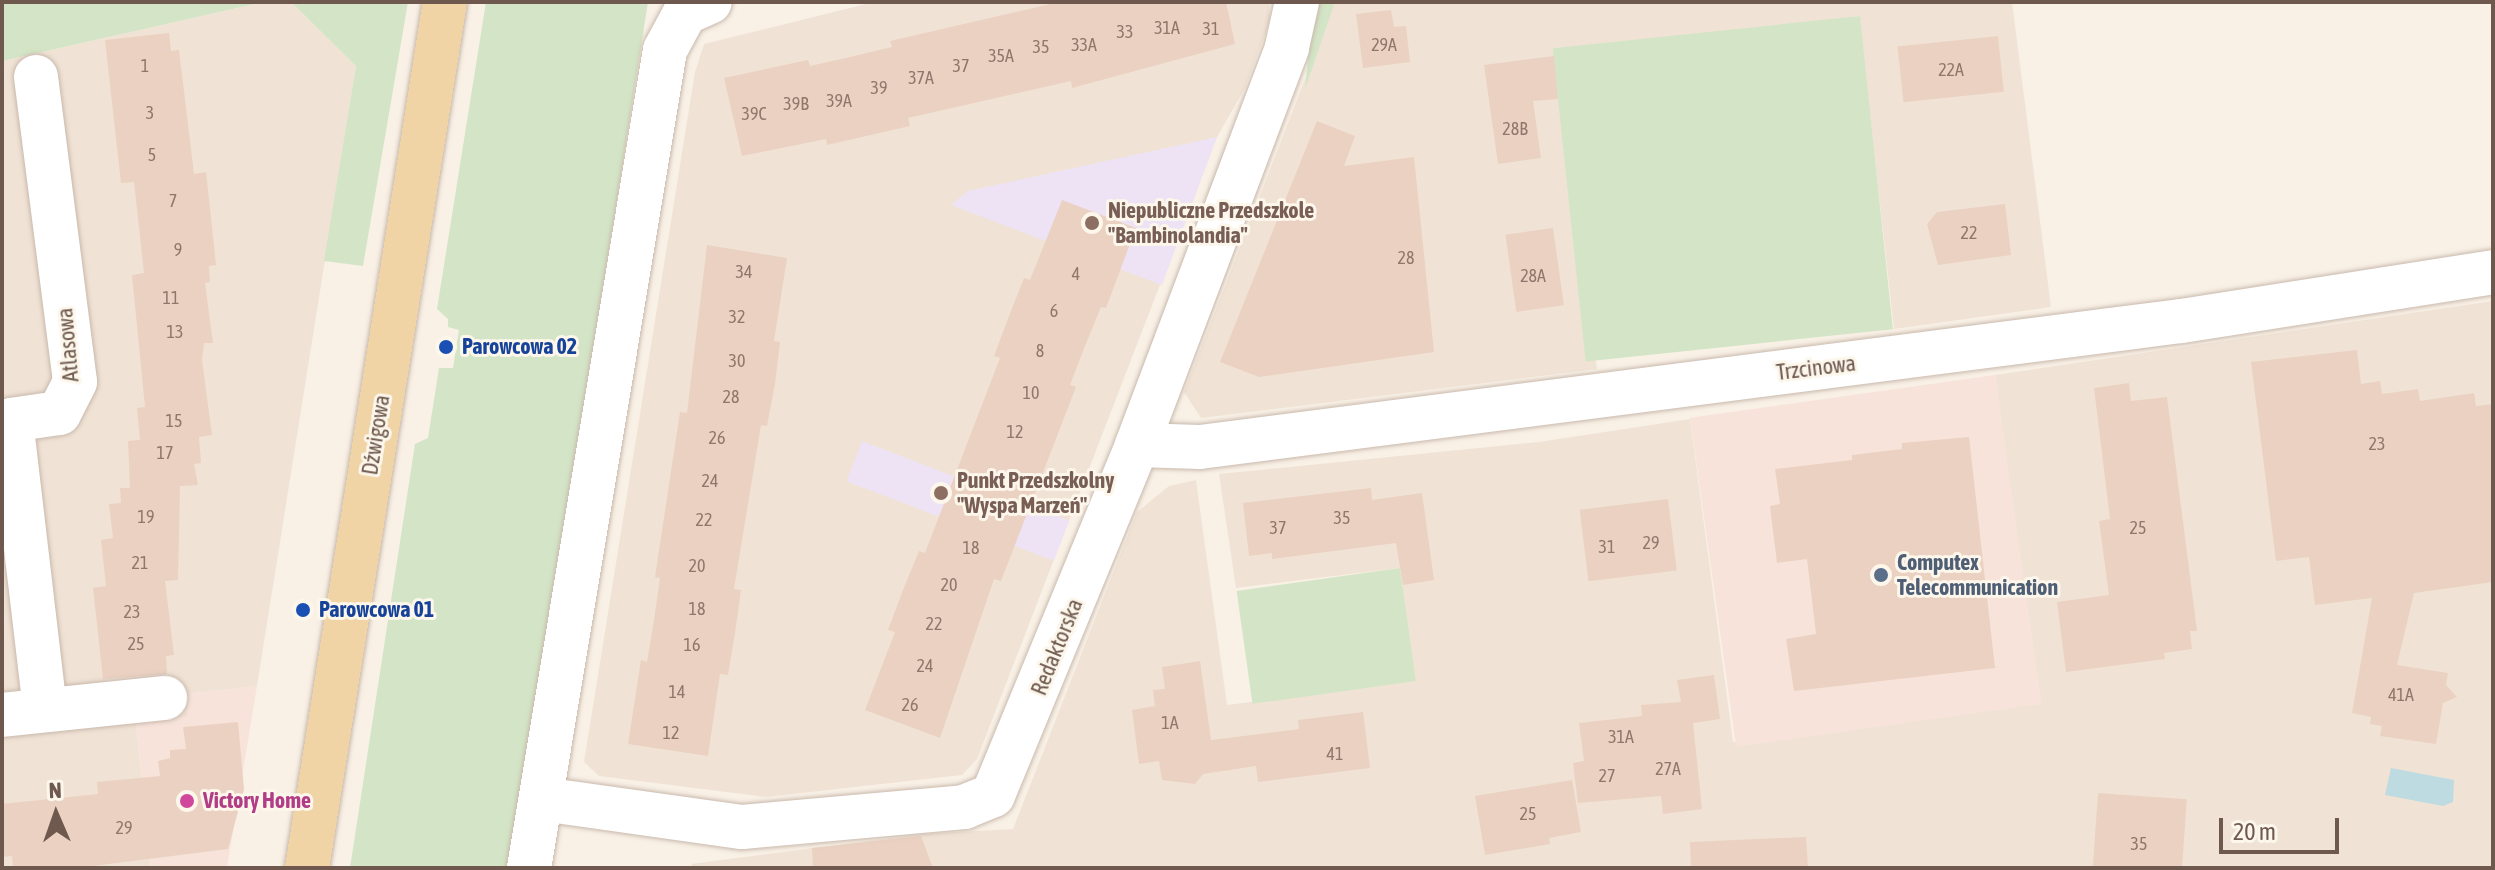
<!DOCTYPE html>
<meta charset="utf-8">
<style>
body{margin:0}
#map{position:relative;width:2495px;height:870px;overflow:hidden;background:#f9f1e6;font-family:"Asap Condensed",sans-serif}
div>[style]{position:absolute}
[style*='--x']{left:calc(var(--x)*1px);top:calc(var(--y)*1px);width:calc(var(--w)*1px);rotate:calc(var(--a)*1deg)}
.residential>*{inset:0;background:#f0e3d5}
.commercial>*{inset:0;background:#f8e3db;transform-origin:0 0}
.education>*{inset:0;background:#eee3f5;transform-origin:0 0}
.green>*{inset:0;background:#d3e5c6;transform-origin:0 0}
.water>*{inset:0;background:#bddbe0}
.building>*{inset:0;background:#ebd1c1;transform-origin:0 0}
.roads{filter:drop-shadow(0 0 2px #c9b9ad) drop-shadow(0 0 2px #c9b9ad)}
.minor>*{height:44px;margin:-22px;padding:0 22px;transform-origin:22px;border-radius:22px;background:#fff}
.major>*{height:44px;margin:-22px;padding:0 22px;transform-origin:22px;border-radius:22px;background:#f0d4a6}
.dots>*{width:22px;height:22px;translate:-50% -50%;box-sizing:border-box;border:4px solid #fcf6eb;border-radius:50%}
span{translate:-50% -50%;white-space:nowrap;text-align:center;line-height:1.15;-webkit-text-stroke:6px #fcf6eb;paint-order:stroke}
.number-label{font-size:18px;color:#8e776b}
.number-label span{-webkit-text-stroke-width:0}
.education-label{font-size:22px;color:#785e54;font-weight:700}
.left{translate:0 -50%;text-align:left}
.street-label{font-size:22px;color:#6f594e}
.transit-label{font-size:22px;color:#164399;font-weight:700}
.service-label{font-size:22px;color:#4e5e75;font-weight:700}
.hotel-label{font-size:22px;color:#b23c85;font-weight:700}
.frame{position:absolute;inset:0;border:4px solid #6f594e;pointer-events:none}
.north{position:absolute;left:16px;top:774px;width:80px;height:80px;-webkit-text-stroke:6px #fcf6eb;paint-order:stroke;rotate:358deg;font-size:22px;font-weight:700;line-height:32px;text-align:center;color:#6f594e}
.north::after{content:'';display:block;margin:auto;width:28px;height:36px;background:#6f594e;clip-path:polygon(50% 0,100% 100%,50% 72%,0 100%)}
.scale{position:absolute;left:2219px;top:818px;width:120px;height:36px;box-sizing:border-box;border:4px solid #6f594e;border-top:0;padding-left:10px;font-size:24px;line-height:28px;white-space:nowrap;color:#6f594e;-webkit-text-stroke:6px #fcf6eb;paint-order:stroke}
</style>
<div id="map">
<div class="residential">
<i style="clip-path:polygon(264px 2px,291px 2px,356px 66px,257px 686px,187px 694px,187px 717px,136px 724px,151px 868px,2px 868px,2px 61px)"></i>
<i style="clip-path:polygon(874px 2px,1269px 2px,1270px 20px,1245px 88px,1217px 137px,977px 759px,962px 775px,766px 797px,599px 776px,584px 762px,695px 72px,704px 44px)"></i>
<i style="clip-path:polygon(1335px 2px,2012px 2px,2051px 307px,1894px 329px,1859px 16px,1554px 57px,1597px 369px,1201px 418px,1184px 392px)"></i>
<i style="clip-path:polygon(2493px 301px,2493px 868px,694px 868px,691px 864px,920px 834px,1013px 829px,1137px 512px,1169px 486px,1196px 480px,1227px 705px,1415px 681px,1400px 568px,1236px 588px,1219px 474px,1539px 442px,1690px 419px,1733px 742px,2038px 704px,1995px 375px)"></i>
</div>
<div class="commercial">
<i style="left:1995px;top:375px;width:332px;height:308px;rotate:82deg"></i>
<i style="clip-path:polygon(257px 686px,227px 868px,151px 868px,136px 724px,187px 717px,186px 694px)"></i>
</div>
<div class="education">
<i style="clip-path:polygon(1217px 137px,1162px 285px,951px 205px,968px 191px)"></i>
<i style="left:862px;top:441px;width:222px;height:43px;rotate:21deg"></i>
</div>
<div class="green">
<i style="clip-path:polygon(2px 2px,264px 2px,2px 61px)"></i>
<i style="clip-path:polygon(291px 2px,408px 2px,363px 266px,324px 261px,356px 66px)"></i>
<i style="clip-path:polygon(486px 2px,648px 2px,512px 868px,350px 868px,415px 444px,428px 438px,439px 368px,453px 368px,459px 330px,448px 327px,448px 319px,437px 309px)"></i>
<i style="clip-path:polygon(1311px 2px,1335px 2px,1305px 89px,1311px 28px)"></i>
<i style="left:1860px;top:16px;width:315px;height:309px;rotate:84deg"></i>
<i style="left:1400px;top:568px;width:114px;height:165px;rotate:82deg"></i>
</div>
<div class="water">
<i style="clip-path:polygon(2391px 768px,2454px 780px,2453px 802px,2443px 806px,2385px 795px)"></i>
</div>
<div class="building">
<i style="clip-path:polygon(1059px 2px,1226px 2px,1235px 44px,1072px 88px,1071px 81px,908px 118px,910px 126px,827px 145px,826px 139px,742px 156px,724px 78px,808px 60px,810px 66px,850px 57px,892px 47px,890px 41px)"></i>
<i style="clip-path:polygon(1391px 10px,1394px 27px,1406px 26px,1410px 62px,1363px 68px,1356px 14px)"></i>
<i style="clip-path:polygon(169px 33px,171px 51px,179px 50px,194px 174px,206px 172px,212px 227px,216px 265px,209px 266px,210px 282px,205px 283px,213px 343px,204px 343px,202px 360px,212px 435px,199px 437px,201px 463px,194px 464px,198px 485px,180px 486px,178px 580px,165px 581px,174px 655px,166px 656px,167px 674px,103px 679px,93px 588px,106px 586px,101px 540px,113px 538px,109px 504px,121px 503px,120px 488px,130px 488px,128px 441px,140px 440px,137px 408px,145px 407px,132px 275px,144px 273px,139px 227px,134px 182px,121px 183px,105px 40px)"></i>
<i style="left:1998px;top:36px;width:56px;height:101px;rotate:84deg"></i>
<i style="clip-path:polygon(1554px 56px,1558px 99px,1533px 101px,1541px 158px,1498px 164px,1484px 65px)"></i>
<i style="clip-path:polygon(1317px 121px,1355px 136px,1344px 166px,1414px 157px,1434px 352px,1259px 377px,1220px 362px)"></i>
<i style="clip-path:polygon(1062px 200px,1136px 228px,1106px 308px,1101px 307px,1085px 346px,1070px 385px,1076px 387px,1001px 581px,994px 579px,940px 738px,865px 710px,895px 632px,888px 630px,903px 590px,919px 551px,925px 553px,1000px 358px,994px 356px,1009px 316px,1024px 278px,1030px 280px)"></i>
<i style="clip-path:polygon(2005px 204px,2011px 255px,1938px 265px,1927px 224px,1937px 212px)"></i>
<i style="left:1553px;top:228px;width:78px;height:48px;rotate:82deg"></i>
<i style="clip-path:polygon(707px 245px,787px 258px,774px 341px,780px 342px,775px 384px,767px 426px,761px 425px,734px 589px,741px 590px,735px 633px,728px 675px,720px 674px,708px 756px,628px 744px,641px 660px,647px 662px,654px 620px,660px 578px,655px 577px,680px 412px,687px 413px)"></i>
<i style="clip-path:polygon(2357px 350px,2361px 384px,2380px 381px,2382px 394px,2418px 389px,2420px 401px,2474px 393px,2476px 406px,2493px 404px,2493px 582px,2414px 593px,2397px 665px,2448px 673px,2446px 685px,2457px 697px,2443px 703px,2436px 744px,2380px 736px,2382px 726px,2370px 724px,2371px 717px,2352px 713px,2372px 598px,2315px 605px,2309px 557px,2276px 561px,2251px 362px)"></i>
<i style="clip-path:polygon(2129px 383px,2131px 401px,2167px 397px,2197px 631px,2190px 631px,2192px 649px,2164px 653px,2165px 659px,2066px 672px,2057px 602px,2109px 595px,2099px 521px,2110px 519px,2094px 388px)"></i>
<i style="clip-path:polygon(1969px 437px,1995px 668px,1794px 691px,1786px 639px,1816px 634px,1807px 559px,1777px 563px,1770px 506px,1780px 504px,1775px 469px,1852px 460px,1852px 455px,1902px 449px,1902px 443px)"></i>
<i style="clip-path:polygon(1371px 488px,1372px 500px,1422px 493px,1434px 580px,1403px 585px,1396px 543px,1272px 559px,1272px 553px,1249px 556px,1243px 503px)"></i>
<i style="left:1668px;top:499px;width:72px;height:89px;rotate:83deg"></i>
<i style="clip-path:polygon(1200px 661px,1211px 740px,1299px 729px,1298px 720px,1363px 712px,1370px 768px,1258px 782px,1256px 766px,1203px 774px,1195px 784px,1162px 780px,1159px 761px,1139px 764px,1132px 710px,1155px 706px,1153px 690px,1165px 689px,1162px 667px)"></i>
<i style="clip-path:polygon(1714px 675px,1720px 719px,1693px 723px,1702px 809px,1663px 814px,1661px 796px,1578px 803px,1573px 763px,1584px 761px,1579px 723px,1642px 716px,1641px 705px,1681px 702px,1677px 680px)"></i>
<i style="clip-path:polygon(238px 722px,244px 789px,228px 849px,77px 868px,13px 868px,12px 856px,2px 857px,2px 804px,98px 794px,97px 782px,160px 776px,158px 761px,170px 758px,170px 750px,186px 749px,183px 727px)"></i>
<i style="clip-path:polygon(1572px 780px,1581px 832px,1549px 838px,1550px 844px,1485px 855px,1475px 796px)"></i>
<i style="left:2098px;top:793px;width:89px;height:75px;rotate:4deg"></i>
<i style="clip-path:polygon(921px 836px,933px 868px,813px 868px,812px 848px)"></i>
<i style="clip-path:polygon(1806px 837px,1808px 868px,1691px 868px,1690px 842px)"></i>
</div>
<div class="roads">
<div class="minor">
<i style="--x:36;--y:77;--w:307;--a:82.7"></i>
<i style="--x:75;--y:382;--w:35;--a:117"></i>
<i style="--x:59;--y:413;--w:49;--a:171.7"></i>
<i style="--x:11;--y:420;--w:292;--a:83.3"></i>
<i style="--x:1137;--y:445;--w:63;--a:1.8"></i>
<i style="--x:1200;--y:447;--w:989;--a:-7.32"></i>
<i style="--x:2181;--y:321;--w:316;--a:-8.9"></i>
<i style="--x:2;--y:715;--w:164;--a:-6"></i>
<i style="--x:542;--y:799;--w:202;--a:8"></i>
<i style="--x:742;--y:827;--w:223;--a:-5.1"></i>
<i style="--x:964;--y:807;--w:31;--a:-22"></i>
<i style="--x:993;--y:795;--w:378;--a:-67.6"></i>
<i style="--x:1137;--y:445;--w:425;--a:-69.3"></i>
<i style="--x:1287;--y:47;--w:46;--a:-77.5"></i>
<i style="--x:529;--y:868;--w:829;--a:-80.56"></i>
<i style="--x:665;--y:50;--w:42;--a:-61.6"></i>
<i style="--x:685;--y:13;--w:27;--a:-24"></i>
</div>
<div class="major">
<i style="--x:307;--y:868;--w:877;--a:-80.95"></i>
</div>
</div>
<div class="dots">
<i style="left:1092px;top:223px;background:#8d6e63"></i>
<i style="left:446px;top:347px;background:#1a4fb4"></i>
<i style="left:941px;top:493px;background:#8d6e63"></i>
<i style="left:1881px;top:575px;background:#5c6f8a"></i>
<i style="left:303px;top:610px;background:#1a4fb4"></i>
<i style="left:187px;top:801px;background:#d1479c"></i>
</div>
<div class="number-label">
<span style="left:1167px;top:28px">31A</span>
<span style="left:1211px;top:29px">31</span>
<span style="left:1125px;top:32px">33</span>
<span style="left:1084px;top:45px">33A</span>
<span style="left:1384px;top:45px">29A</span>
<span style="left:1041px;top:47px">35</span>
<span style="left:1001px;top:56px">35A</span>
<span style="left:145px;top:66px">1</span>
<span style="left:961px;top:66px">37</span>
<span style="left:1951px;top:70px">22A</span>
<span style="left:921px;top:78px">37A</span>
<span style="left:879px;top:88px">39</span>
<span style="left:839px;top:101px">39A</span>
<span style="left:796px;top:104px">39B</span>
<span style="left:150px;top:113px">3</span>
<span style="left:754px;top:114px">39C</span>
<span style="left:1515px;top:129px">28B</span>
<span style="left:152px;top:155px">5</span>
<span style="left:173px;top:201px">7</span>
<span style="left:1969px;top:233px">22</span>
<span style="left:178px;top:250px">9</span>
<span style="left:1406px;top:258px">28</span>
<span style="left:744px;top:272px">34</span>
<span style="left:1076px;top:274px">4</span>
<span style="left:1533px;top:276px">28A</span>
<span style="left:171px;top:298px">11</span>
<span style="left:1054px;top:311px">6</span>
<span style="left:737px;top:317px">32</span>
<span style="left:175px;top:332px">13</span>
<span style="left:1040px;top:351px">8</span>
<span style="left:737px;top:361px">30</span>
<span style="left:1031px;top:393px">10</span>
<span style="left:731px;top:397px">28</span>
<span style="left:174px;top:421px">15</span>
<span style="left:1015px;top:432px">12</span>
<span style="left:717px;top:438px">26</span>
<span style="left:2377px;top:444px">23</span>
<span style="left:165px;top:453px">17</span>
<span style="left:710px;top:481px">24</span>
<span style="left:146px;top:517px">19</span>
<span style="left:1342px;top:518px">35</span>
<span style="left:704px;top:520px">22</span>
<span style="left:1278px;top:528px">37</span>
<span style="left:2138px;top:528px">25</span>
<span style="left:1651px;top:543px">29</span>
<span style="left:1607px;top:547px">31</span>
<span style="left:971px;top:548px">18</span>
<span style="left:140px;top:563px">21</span>
<span style="left:697px;top:566px">20</span>
<span style="left:949px;top:585px">20</span>
<span style="left:697px;top:609px">18</span>
<span style="left:132px;top:612px">23</span>
<span style="left:934px;top:624px">22</span>
<span style="left:136px;top:644px">25</span>
<span style="left:692px;top:645px">16</span>
<span style="left:925px;top:666px">24</span>
<span style="left:677px;top:692px">14</span>
<span style="left:2401px;top:695px">41A</span>
<span style="left:910px;top:705px">26</span>
<span style="left:1170px;top:723px">1A</span>
<span style="left:671px;top:733px">12</span>
<span style="left:1621px;top:737px">31A</span>
<span style="left:1335px;top:754px">41</span>
<span style="left:1668px;top:769px">27A</span>
<span style="left:1607px;top:776px">27</span>
<span style="left:1528px;top:814px">25</span>
<span style="left:124px;top:828px">29</span>
<span style="left:2139px;top:844px">35</span>
</div>
<div class="education-label">
<span class="left" style="left:1108px;top:223px">Niepubliczne Przedszkole<br>"Bambinolandia"</span>
<span class="left" style="left:957px;top:493px">Punkt Przedszkolny<br>"Wyspa Marzeń"</span>
</div>
<div class="street-label">
<span style="left:68px;top:345px;rotate:-95deg">Atlasowa</span>
<span style="left:1816px;top:368px;rotate:-7deg">Trzcinowa</span>
<span style="left:376px;top:435px;rotate:-81deg">Dźwigowa</span>
<span style="left:1057px;top:647px;rotate:-68deg">Redaktorska</span>
</div>
<div class="transit-label">
<span class="left" style="left:462px;top:347px">Parowcowa 02</span>
<span class="left" style="left:319px;top:610px">Parowcowa 01</span>
</div>
<div class="service-label">
<span class="left" style="left:1897px;top:575px">Computex<br>Telecommunication</span>
</div>
<div class="hotel-label">
<span class="left" style="left:203px;top:801px">Victory Home</span>
</div>
<div class="frame"></div>
<div class="north">N</div>
<div class="scale">20 m</div>
</div>
